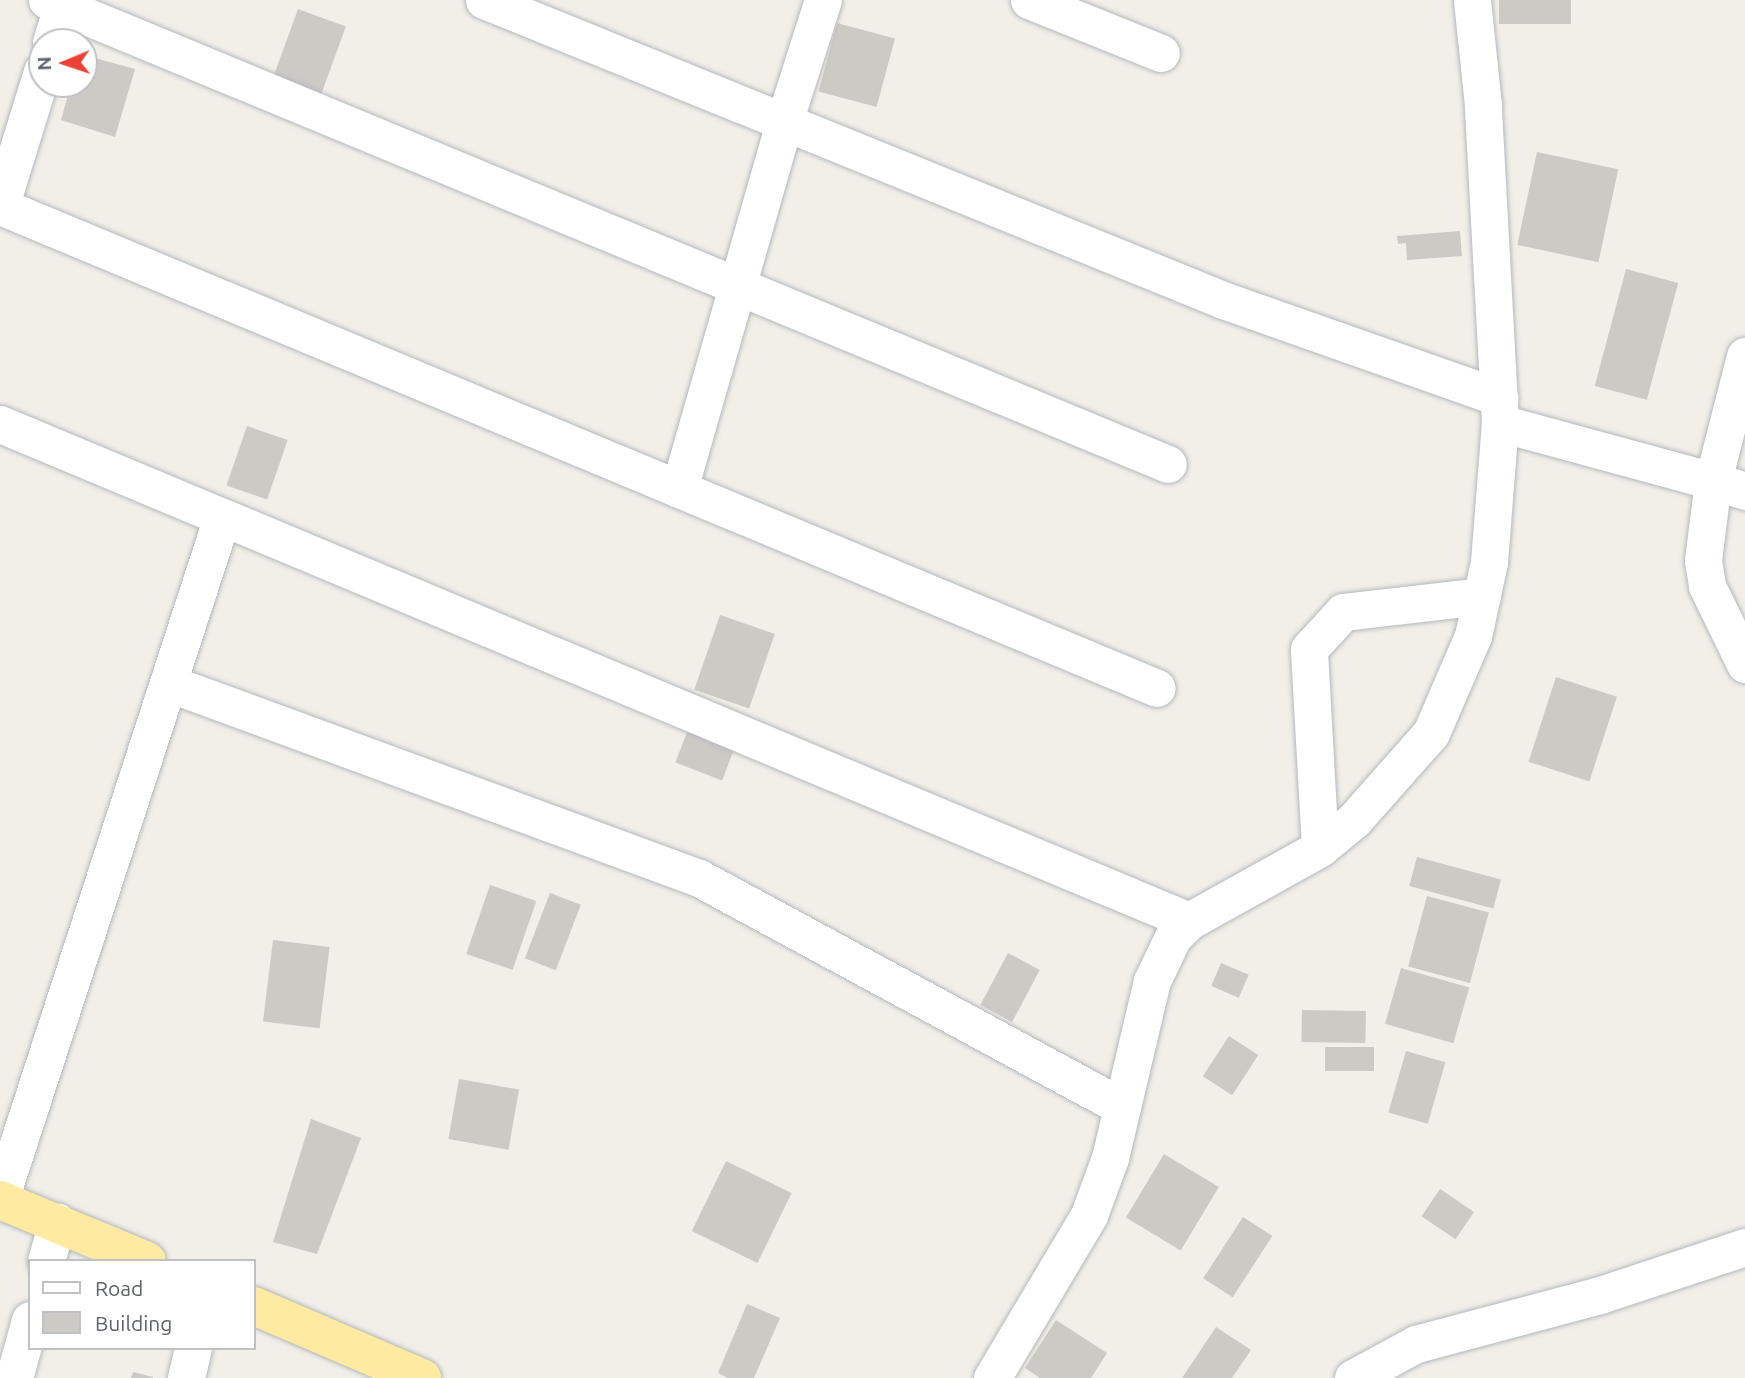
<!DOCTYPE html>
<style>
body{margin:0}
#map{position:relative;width:1745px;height:1378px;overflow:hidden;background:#f1efe8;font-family:Ubuntu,sans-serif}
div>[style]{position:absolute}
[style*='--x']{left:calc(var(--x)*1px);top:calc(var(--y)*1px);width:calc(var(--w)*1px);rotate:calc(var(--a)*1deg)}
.building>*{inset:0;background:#cccac5;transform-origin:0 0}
.roads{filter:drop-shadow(0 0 2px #b5b8bc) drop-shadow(0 0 2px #b5b8bc)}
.minor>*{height:37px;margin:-18.5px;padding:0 18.5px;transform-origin:18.5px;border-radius:18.5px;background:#fff}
.trunk>*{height:38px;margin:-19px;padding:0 19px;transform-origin:19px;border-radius:19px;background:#feeaa1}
span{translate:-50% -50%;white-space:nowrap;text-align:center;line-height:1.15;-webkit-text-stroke:5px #fff;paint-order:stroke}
.legend{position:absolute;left:28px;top:1259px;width:228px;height:91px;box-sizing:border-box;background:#fff;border:2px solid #bfc1c3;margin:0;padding:9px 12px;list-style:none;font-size:21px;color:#5f6368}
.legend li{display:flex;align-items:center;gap:14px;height:35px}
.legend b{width:35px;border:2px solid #bfc1c3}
.north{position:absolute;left:28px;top:28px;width:70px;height:70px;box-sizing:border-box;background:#fff;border:2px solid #bfc1c3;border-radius:50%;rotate:268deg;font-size:19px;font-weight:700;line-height:28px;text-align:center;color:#5f6368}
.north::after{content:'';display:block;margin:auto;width:24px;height:32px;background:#ea4335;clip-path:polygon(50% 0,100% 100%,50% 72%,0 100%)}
</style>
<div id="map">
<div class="building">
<i style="left:1499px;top:0;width:72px;height:24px"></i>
<i style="left:298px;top:9px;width:51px;height:77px;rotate:20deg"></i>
<i style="left:837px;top:23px;width:60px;height:71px;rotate:15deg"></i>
<i style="clip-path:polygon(84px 55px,135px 69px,115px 137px,61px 120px,71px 84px,84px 84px)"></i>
<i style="left:1537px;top:152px;width:83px;height:95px;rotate:12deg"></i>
<i style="clip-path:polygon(1460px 231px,1462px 256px,1407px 260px,1406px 243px,1398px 244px,1397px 236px)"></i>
<i style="left:1626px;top:269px;width:54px;height:121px;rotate:15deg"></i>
<i style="left:247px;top:426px;width:43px;height:63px;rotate:19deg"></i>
<i style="left:720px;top:615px;width:58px;height:79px;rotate:19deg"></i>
<i style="left:1556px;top:677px;width:64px;height:89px;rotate:18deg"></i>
<i style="left:689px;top:727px;width:50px;height:38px;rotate:21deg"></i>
<i style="left:1417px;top:857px;width:87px;height:30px;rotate:15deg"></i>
<i style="left:490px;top:885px;width:49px;height:73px;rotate:19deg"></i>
<i style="left:550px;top:893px;width:33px;height:70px;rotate:21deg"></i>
<i style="left:1427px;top:896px;width:64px;height:73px;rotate:15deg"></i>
<i style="left:273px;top:940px;width:57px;height:82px;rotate:7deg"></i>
<i style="left:1008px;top:953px;width:36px;height:59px;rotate:28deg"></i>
<i style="left:1221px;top:963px;width:30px;height:25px;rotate:23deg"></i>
<i style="left:1401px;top:968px;width:71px;height:58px;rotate:16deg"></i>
<i style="left:1302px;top:1010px;width:64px;height:32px;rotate:1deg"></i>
<i style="left:1229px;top:1036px;width:35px;height:48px;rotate:33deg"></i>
<i style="left:1374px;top:1047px;width:24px;height:49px;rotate:90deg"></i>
<i style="left:1406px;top:1051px;width:41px;height:64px;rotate:16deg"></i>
<i style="left:459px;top:1079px;width:61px;height:61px;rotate:10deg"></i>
<i style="clip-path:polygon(311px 1119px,361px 1138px,317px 1254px,273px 1242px)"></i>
<i style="left:1164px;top:1154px;width:64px;height:74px;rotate:31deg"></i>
<i style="left:726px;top:1161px;width:73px;height:78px;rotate:26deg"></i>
<i style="left:1440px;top:1189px;width:41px;height:33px;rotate:34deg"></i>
<i style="left:1243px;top:1217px;width:35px;height:73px;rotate:33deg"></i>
<i style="clip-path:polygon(747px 1304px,780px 1318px,754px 1378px,728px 1378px,718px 1373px)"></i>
<i style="clip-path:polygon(1056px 1320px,1107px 1353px,1091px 1378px,1040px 1378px,1025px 1368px)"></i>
<i style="clip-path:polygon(1216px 1327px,1251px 1350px,1232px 1378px,1182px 1378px)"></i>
<i style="clip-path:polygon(133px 1372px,153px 1377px,153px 1378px,131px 1378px)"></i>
</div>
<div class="roads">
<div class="minor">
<i style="--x:47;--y:0;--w:1213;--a:22.49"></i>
<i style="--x:484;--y:0;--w:798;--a:22.09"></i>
<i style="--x:1223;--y:300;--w:293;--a:19.4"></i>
<i style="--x:1029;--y:0;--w:142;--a:21.9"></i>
<i style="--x:51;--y:42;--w:44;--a:-72.8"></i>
<i style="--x:0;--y:206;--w:1253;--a:22.62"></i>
<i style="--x:0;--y:207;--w:142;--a:-72.8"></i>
<i style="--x:1745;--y:356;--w:129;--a:104.4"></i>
<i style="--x:1713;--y:481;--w:34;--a:17"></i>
<i style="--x:1500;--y:423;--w:221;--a:15.2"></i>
<i style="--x:1713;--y:481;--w:80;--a:97.2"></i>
<i style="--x:1703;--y:560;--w:26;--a:81"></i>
<i style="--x:1707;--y:586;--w:87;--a:64"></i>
<i style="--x:0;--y:424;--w:1289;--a:22.68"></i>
<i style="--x:679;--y:489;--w:382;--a:-74"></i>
<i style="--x:784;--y:122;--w:128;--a:-72.3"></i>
<i style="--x:168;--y:683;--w:566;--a:20.16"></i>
<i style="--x:699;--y:878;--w:481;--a:28.4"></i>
<i style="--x:1320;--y:848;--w:199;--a:-93.2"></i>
<i style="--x:1309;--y:649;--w:50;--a:-47.4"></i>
<i style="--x:1343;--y:612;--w:140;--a:-6.6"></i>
<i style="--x:0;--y:1199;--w:717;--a:-71.97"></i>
<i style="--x:46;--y:1261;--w:41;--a:-74.2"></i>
<i style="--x:14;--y:1378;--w:60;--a:-74.6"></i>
<i style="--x:186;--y:1378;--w:31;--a:-77"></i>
<i style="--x:992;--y:1378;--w:190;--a:-59.2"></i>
<i style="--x:1089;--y:1215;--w:61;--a:-69.8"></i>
<i style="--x:1110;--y:1158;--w:182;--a:-76.7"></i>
<i style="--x:1152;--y:981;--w:49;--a:-64.5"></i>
<i style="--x:1173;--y:937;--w:23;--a:-45"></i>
<i style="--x:1189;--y:921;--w:150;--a:-29.1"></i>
<i style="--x:1320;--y:848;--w:44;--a:-39.5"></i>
<i style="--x:1354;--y:820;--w:116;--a:-48.5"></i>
<i style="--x:1431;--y:733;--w:106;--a:-66.6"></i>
<i style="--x:1473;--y:636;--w:76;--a:-77.8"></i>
<i style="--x:1489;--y:562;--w:139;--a:-85.5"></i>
<i style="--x:1500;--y:423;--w:318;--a:-93.1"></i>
<i style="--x:1483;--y:105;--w:106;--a:-96"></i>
<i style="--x:1353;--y:1378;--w:72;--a:-28.4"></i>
<i style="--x:1416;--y:1344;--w:190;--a:-14.9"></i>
<i style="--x:1600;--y:1295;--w:153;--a:-18.3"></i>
</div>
<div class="trunk">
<i style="--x:0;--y:1200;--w:159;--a:22.5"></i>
<i style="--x:254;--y:1306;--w:183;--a:23.2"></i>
</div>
</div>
<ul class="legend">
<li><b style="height:9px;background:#fff"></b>Road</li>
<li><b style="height:19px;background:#cccac5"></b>Building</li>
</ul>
<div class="north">N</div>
</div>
